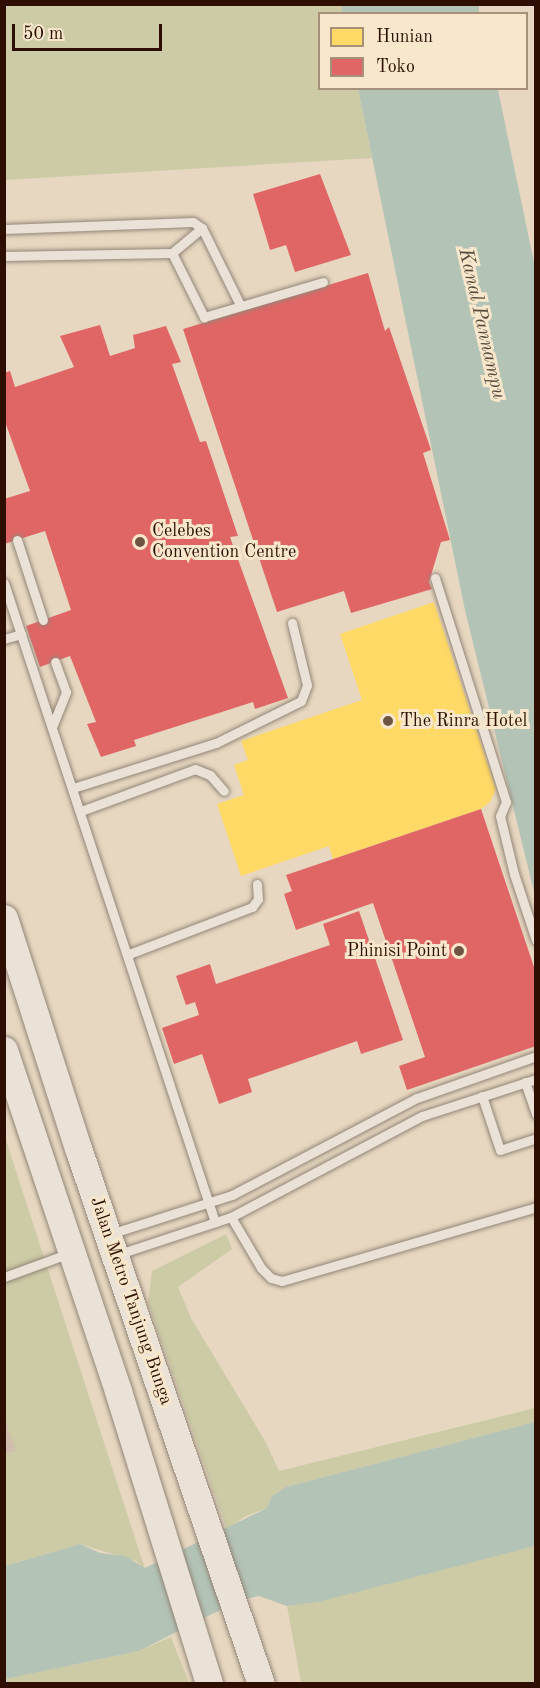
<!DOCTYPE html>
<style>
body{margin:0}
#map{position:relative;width:540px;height:1688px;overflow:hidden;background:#e7d7c0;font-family:"Old Standard TT",serif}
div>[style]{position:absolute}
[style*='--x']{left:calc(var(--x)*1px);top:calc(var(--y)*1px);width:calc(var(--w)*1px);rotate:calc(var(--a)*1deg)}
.green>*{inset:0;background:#cccba6}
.water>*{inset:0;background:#b3c3b6;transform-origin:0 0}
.homes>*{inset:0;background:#ffd966}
.shops>*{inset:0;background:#e06666}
.building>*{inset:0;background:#d0bdae}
.roads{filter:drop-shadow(0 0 2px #938678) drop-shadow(0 0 2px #938678)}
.lane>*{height:9px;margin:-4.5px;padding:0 4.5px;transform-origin:4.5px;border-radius:4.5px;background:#eae2d7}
.secondary>*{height:27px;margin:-13.5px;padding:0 13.5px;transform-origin:13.5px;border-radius:13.5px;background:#eae2d7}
.dots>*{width:16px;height:16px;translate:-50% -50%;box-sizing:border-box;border:3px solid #f9e7cc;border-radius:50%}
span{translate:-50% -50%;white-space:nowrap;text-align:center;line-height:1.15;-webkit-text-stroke:6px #f9e7cc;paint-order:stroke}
.poi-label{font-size:18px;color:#2d0e00}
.left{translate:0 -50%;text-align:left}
.right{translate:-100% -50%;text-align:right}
.street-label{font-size:18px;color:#2d0e00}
.water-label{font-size:20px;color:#544a3e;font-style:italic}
.frame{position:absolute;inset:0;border:6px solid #2d0e00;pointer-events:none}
.legend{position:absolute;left:318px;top:12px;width:210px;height:78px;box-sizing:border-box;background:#f9e7cc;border:2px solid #a7907a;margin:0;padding:8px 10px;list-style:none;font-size:18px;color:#2d0e00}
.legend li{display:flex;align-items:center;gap:12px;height:30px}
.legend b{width:30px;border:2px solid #a7907a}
.scale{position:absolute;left:12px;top:24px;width:150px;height:27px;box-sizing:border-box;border:3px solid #2d0e00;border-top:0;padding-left:8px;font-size:18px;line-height:21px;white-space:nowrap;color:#2d0e00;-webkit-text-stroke:4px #f9e7cc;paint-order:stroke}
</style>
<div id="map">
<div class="green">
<i style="clip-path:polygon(5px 5px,342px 5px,344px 13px,320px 14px,320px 88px,358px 89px,372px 158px,5px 180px)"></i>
<i style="clip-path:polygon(4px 1134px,145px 1569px,136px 1561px,80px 1544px,5px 1566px)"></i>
<i style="clip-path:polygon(226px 1234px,232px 1249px,178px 1287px,191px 1318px,265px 1441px,279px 1471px,535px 1408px,535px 1422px,286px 1487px,272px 1496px,267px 1508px,244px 1517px,227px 1530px,148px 1302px,152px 1271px)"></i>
<i style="clip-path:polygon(535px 1546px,535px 1683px,301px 1683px,287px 1606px)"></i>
<i style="clip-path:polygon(171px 1637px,189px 1683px,5px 1684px,4px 1679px,139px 1651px)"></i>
</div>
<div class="water">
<i style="left:342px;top:5px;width:137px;height:8px"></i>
<i style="clip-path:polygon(358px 89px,498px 89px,503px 114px,536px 272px,535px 896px,465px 610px)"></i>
<i style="clip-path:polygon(535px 1422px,535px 1546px,318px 1602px,287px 1606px,259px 1596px,240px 1600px,139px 1651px,5px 1679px,5px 1566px,80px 1544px,100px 1553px,125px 1556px,145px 1568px,267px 1508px,272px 1496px,286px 1487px)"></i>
</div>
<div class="homes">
<i style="clip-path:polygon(434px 602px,496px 789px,490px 802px,481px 809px,333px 859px,329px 846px,241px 876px,217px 804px,244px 795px,234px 765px,248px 760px,241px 741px,362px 700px,340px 634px)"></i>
</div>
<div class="shops">
<i style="clip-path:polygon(320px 174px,351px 255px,295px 272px,286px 245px,270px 250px,253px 194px)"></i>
<i style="clip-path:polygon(368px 273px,385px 331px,389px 327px,431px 450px,423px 453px,450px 540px,441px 542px,429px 582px,432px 589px,351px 613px,344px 591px,277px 612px,183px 329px)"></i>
<i style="clip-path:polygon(100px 325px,110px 356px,135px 348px,133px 335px,166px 326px,181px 362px,172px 364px,200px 442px,206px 441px,238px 536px,230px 537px,288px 698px,255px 709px,253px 702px,134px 740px,136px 746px,101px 757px,87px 724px,96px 722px,70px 656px,40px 667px,26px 626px,71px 610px,45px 531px,4px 544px,4px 499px,30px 491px,4px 419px,4px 373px,10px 371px,15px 387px,74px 367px,60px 336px)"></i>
<i style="clip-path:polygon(481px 809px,536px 973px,536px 1046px,407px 1090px,399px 1066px,425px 1057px,373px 903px,296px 930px,284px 894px,292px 891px,286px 875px)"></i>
<i style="clip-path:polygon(359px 911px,403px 1040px,361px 1054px,357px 1041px,248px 1079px,252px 1092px,219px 1104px,202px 1054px,174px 1064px,162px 1028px,199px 1015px,195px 1002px,186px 1005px,176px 976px,210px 964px,216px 984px,330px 945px,323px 924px)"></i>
</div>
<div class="building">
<i style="clip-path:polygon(4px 1416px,16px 1451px,4px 1454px)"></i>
</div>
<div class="roads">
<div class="lane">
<i style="--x:4;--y:229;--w:189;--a:-2.1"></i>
<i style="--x:193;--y:222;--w:11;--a:34"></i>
<i style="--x:202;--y:228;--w:86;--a:63.7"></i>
<i style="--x:172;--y:253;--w:72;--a:63.4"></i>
<i style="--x:204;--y:317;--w:124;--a:-16.4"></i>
<i style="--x:4;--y:256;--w:168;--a:-1"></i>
<i style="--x:172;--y:253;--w:39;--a:-40"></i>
<i style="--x:17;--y:540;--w:84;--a:72"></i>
<i style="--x:435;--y:578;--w:235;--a:72.4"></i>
<i style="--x:506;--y:802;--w:15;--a:113"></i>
<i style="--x:500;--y:816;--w:60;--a:76.4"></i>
<i style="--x:514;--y:874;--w:70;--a:71.6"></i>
<i style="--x:4;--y:583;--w:673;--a:71.73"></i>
<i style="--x:4;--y:639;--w:18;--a:-16"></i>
<i style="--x:52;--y:727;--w:38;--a:-68"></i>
<i style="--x:66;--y:692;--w:32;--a:-110"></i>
<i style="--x:73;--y:788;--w:150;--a:-17.5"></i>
<i style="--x:216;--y:743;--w:95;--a:-26.3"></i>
<i style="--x:301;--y:701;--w:17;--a:-69"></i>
<i style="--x:307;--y:685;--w:64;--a:-103.6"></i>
<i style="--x:81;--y:811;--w:121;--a:-20.2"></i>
<i style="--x:195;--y:769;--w:16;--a:22"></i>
<i style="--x:210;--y:775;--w:21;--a:49"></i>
<i style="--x:129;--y:954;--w:132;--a:-20.9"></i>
<i style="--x:252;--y:907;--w:10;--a:-53"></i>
<i style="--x:258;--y:899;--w:15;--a:-94"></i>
<i style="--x:525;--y:1082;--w:34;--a:71"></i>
<i style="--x:482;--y:1096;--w:57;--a:71.6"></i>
<i style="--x:500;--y:1150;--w:38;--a:-18"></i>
<i style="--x:231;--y:1217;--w:59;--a:59.5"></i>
<i style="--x:261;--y:1268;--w:14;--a:45"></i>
<i style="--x:271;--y:1278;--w:11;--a:15"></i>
<i style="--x:282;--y:1281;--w:265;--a:-16.2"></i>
<i style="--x:110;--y:1234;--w:128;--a:-17.7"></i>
<i style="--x:232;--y:1195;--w:209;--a:-27.7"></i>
<i style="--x:417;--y:1098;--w:126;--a:-19.4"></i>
<i style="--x:116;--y:1255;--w:121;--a:-18.3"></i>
<i style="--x:231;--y:1217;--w:216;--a:-27.9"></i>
<i style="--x:422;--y:1116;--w:120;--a:-18"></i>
<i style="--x:4;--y:1277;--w:70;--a:-20"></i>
</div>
<div class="secondary">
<i style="--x:4;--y:918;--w:242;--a:72.2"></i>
<i style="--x:78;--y:1148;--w:566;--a:71.15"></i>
<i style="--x:4;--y:1050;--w:360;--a:71.5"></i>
<i style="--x:118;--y:1391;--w:307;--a:72.7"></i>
</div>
</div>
<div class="dots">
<i style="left:140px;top:542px;background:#6e5443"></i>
<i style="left:388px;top:721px;background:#6e5443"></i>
<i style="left:459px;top:951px;background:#6e5443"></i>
</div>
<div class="poi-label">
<span class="left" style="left:152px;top:542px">Celebes<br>Convention Centre</span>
<span class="left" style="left:400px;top:721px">The Rinra Hotel</span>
<span class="right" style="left:447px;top:951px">Phinisi Point</span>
</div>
<div class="street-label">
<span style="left:131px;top:1301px;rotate:71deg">Jalan Metro Tanjung Bunga</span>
</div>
<div class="water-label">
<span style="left:481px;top:324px;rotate:77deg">Kanal Pannampu</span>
</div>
<div class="frame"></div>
<ul class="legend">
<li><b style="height:16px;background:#ffd966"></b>Hunian</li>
<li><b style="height:16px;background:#e06666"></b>Toko</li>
</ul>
<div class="scale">50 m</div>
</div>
